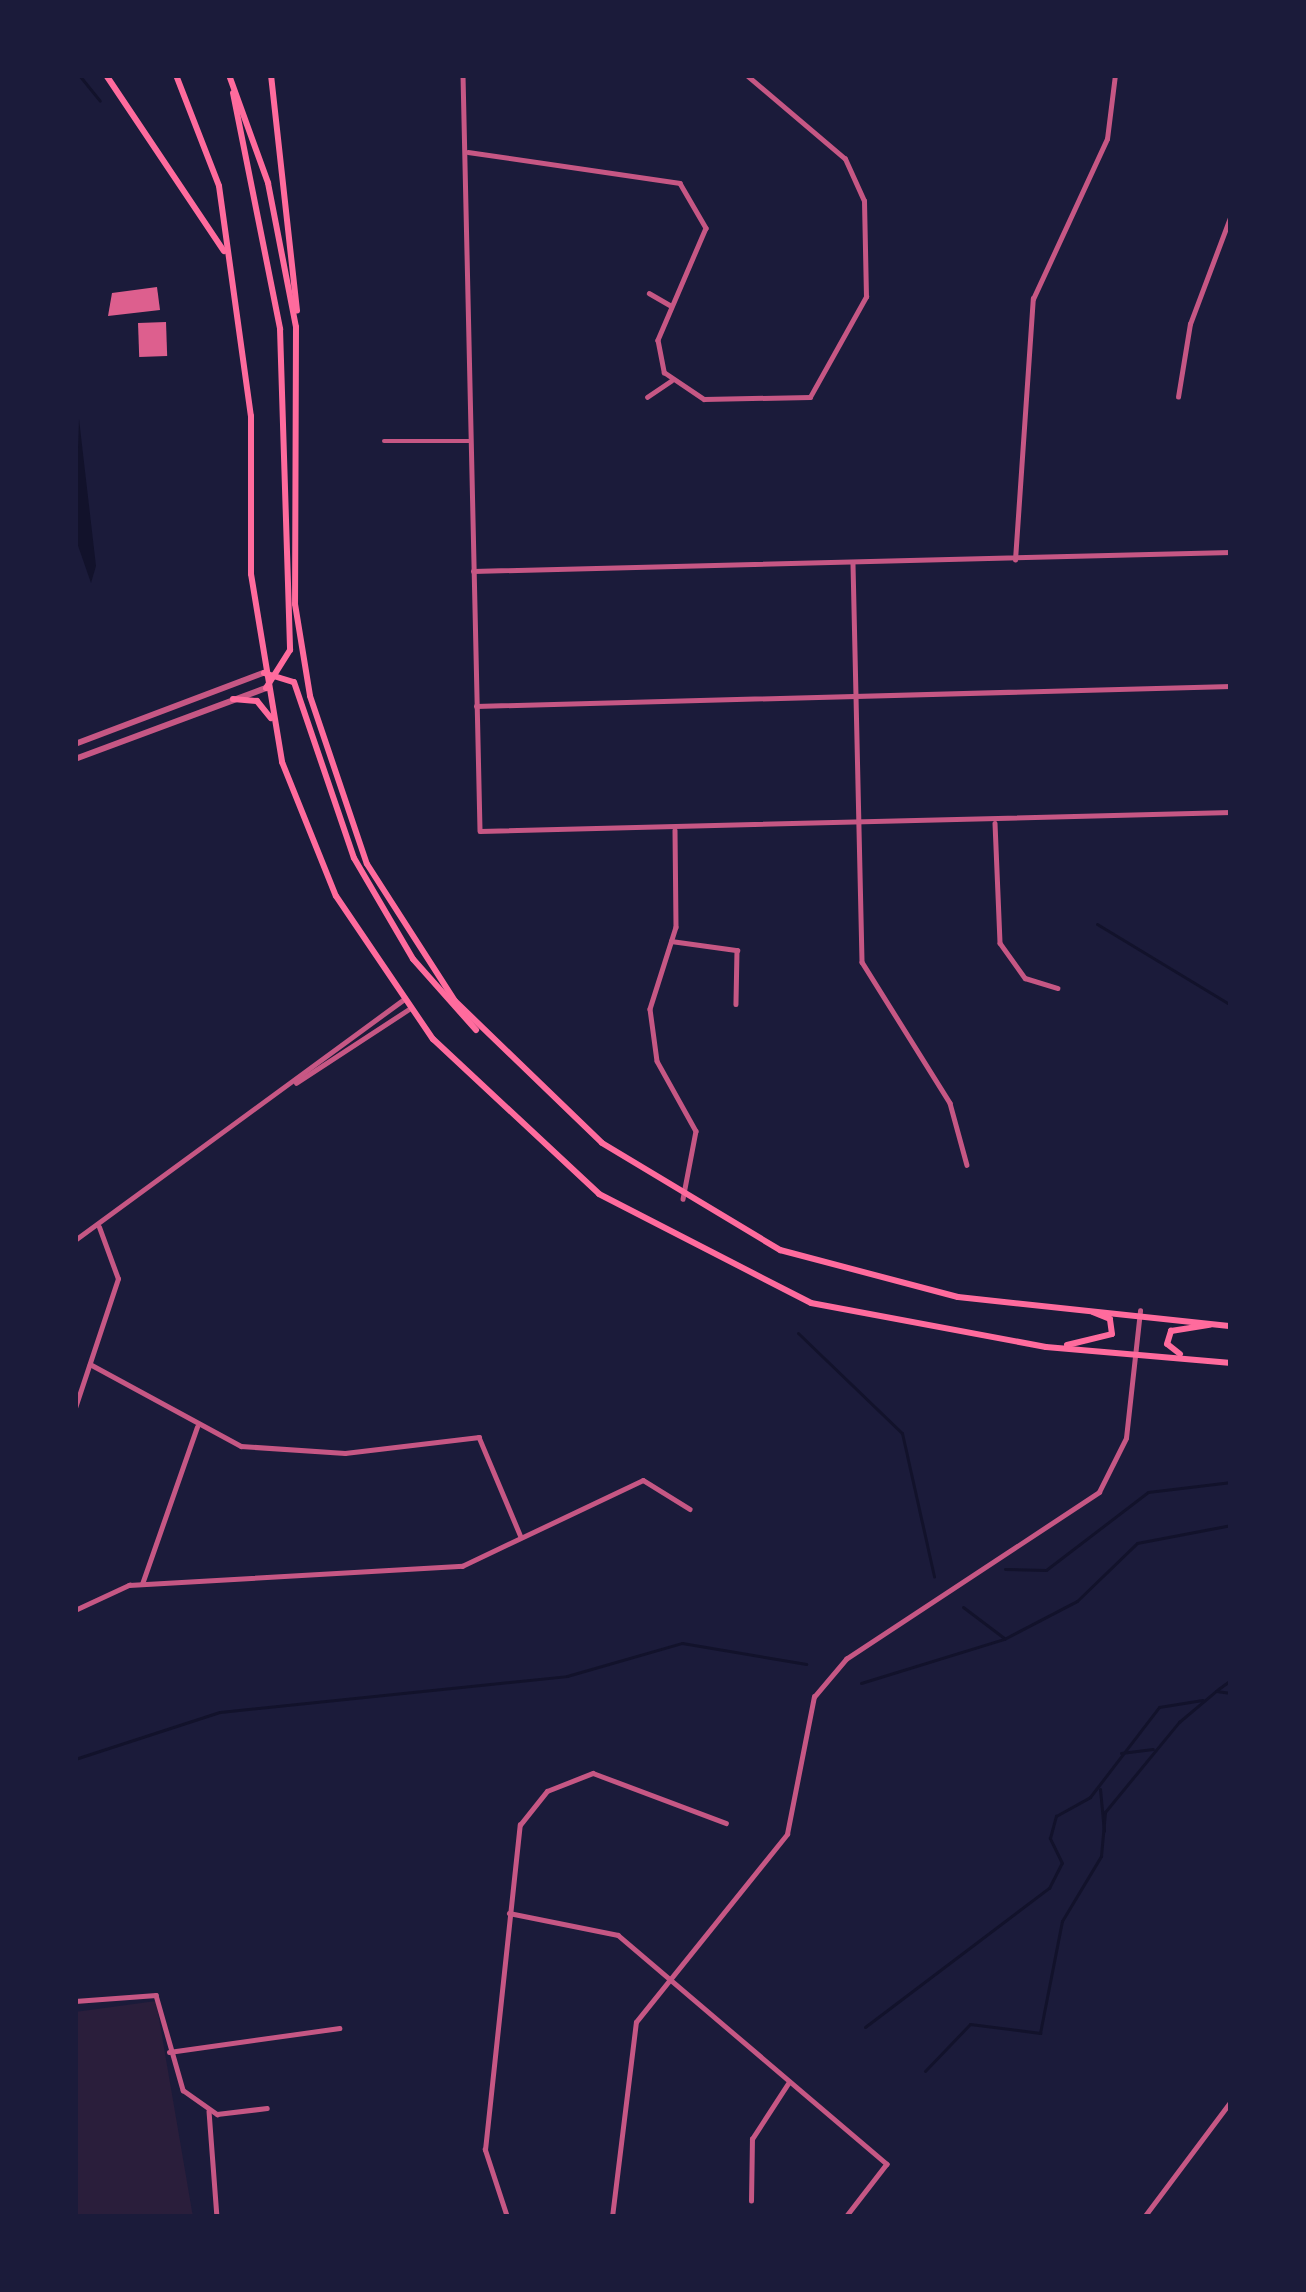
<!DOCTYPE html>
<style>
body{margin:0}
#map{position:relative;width:1306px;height:2292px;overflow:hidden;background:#1b1b3a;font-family:"Archivo Narrow",sans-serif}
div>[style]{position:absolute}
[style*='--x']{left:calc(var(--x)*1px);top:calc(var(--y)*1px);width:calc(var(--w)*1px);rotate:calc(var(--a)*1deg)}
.green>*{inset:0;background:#2a1e3b}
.water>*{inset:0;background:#12122b}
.stream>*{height:3px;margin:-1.5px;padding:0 1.5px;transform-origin:1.5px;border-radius:1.5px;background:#12122b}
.building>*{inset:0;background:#dd5f8e;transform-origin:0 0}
.minor>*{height:4.5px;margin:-2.25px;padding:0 2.25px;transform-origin:2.25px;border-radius:2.25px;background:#c65784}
.tertiary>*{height:6px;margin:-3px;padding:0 3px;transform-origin:3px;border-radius:3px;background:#c65784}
.primary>*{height:6px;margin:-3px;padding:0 3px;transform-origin:3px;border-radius:3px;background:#ff6b9d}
span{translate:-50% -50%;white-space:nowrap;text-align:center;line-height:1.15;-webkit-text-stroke:9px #1b1b3a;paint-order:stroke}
.frame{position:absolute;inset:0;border:78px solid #1b1b3a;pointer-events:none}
</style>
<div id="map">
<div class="green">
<i style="clip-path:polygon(156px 2001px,193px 2217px,75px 2217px,75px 2012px)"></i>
</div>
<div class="water">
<i style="clip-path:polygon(79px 419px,96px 566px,91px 583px,75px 537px)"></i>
</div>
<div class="stream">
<i style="--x:79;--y:75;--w:33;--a:51"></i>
<i style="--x:1097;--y:924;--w:157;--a:31.2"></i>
<i style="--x:798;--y:1333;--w:144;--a:43.9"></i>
<i style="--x:902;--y:1433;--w:147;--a:77.4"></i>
<i style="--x:1005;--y:1569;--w:41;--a:1.4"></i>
<i style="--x:1046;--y:1570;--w:128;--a:-37.4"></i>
<i style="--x:1148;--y:1492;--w:84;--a:-6.9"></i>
<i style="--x:963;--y:1607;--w:51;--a:37.1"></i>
<i style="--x:861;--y:1683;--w:150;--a:-17.1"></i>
<i style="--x:1004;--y:1639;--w:82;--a:-27.5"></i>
<i style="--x:1077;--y:1601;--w:83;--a:-44"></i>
<i style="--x:1137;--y:1543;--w:96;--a:-10.8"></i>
<i style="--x:1217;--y:1690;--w:17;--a:-36"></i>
<i style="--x:1121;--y:1753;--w:32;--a:-7"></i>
<i style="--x:75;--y:1759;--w:152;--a:-18"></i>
<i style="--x:220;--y:1712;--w:349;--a:-5.9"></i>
<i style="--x:567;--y:1676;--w:120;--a:-16"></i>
<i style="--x:682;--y:1643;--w:126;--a:9.6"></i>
<i style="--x:1100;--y:1789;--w:42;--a:84.6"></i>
<i style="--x:865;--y:2027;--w:231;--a:-37.1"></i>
<i style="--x:1049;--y:1888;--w:28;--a:-63"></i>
<i style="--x:1062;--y:1863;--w:28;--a:-116"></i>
<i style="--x:1050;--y:1838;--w:23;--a:-75"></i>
<i style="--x:1056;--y:1816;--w:39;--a:-29"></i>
<i style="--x:1090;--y:1797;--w:113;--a:-52.5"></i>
<i style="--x:1159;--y:1707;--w:44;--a:-9.2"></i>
<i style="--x:925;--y:2071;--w:65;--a:-46.2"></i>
<i style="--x:970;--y:2024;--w:71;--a:7.3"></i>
<i style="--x:1040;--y:2033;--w:114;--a:-78.9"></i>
<i style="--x:1062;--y:1921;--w:76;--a:-59"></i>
<i style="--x:1101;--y:1856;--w:44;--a:-84.8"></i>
<i style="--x:1105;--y:1812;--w:117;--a:-50.6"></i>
<i style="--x:1179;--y:1722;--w:48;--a:-40"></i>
<i style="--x:1216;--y:1691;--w:15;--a:8"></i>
</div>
<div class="building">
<i style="clip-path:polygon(157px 287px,160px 310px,108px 316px,112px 293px)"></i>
<i style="left:166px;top:322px;width:34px;height:28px;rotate:88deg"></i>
</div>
<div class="minor">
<i style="--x:463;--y:75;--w:756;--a:88.71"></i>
<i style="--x:480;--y:831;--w:751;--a:-1.45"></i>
<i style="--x:468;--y:152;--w:214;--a:8.3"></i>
<i style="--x:680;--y:183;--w:52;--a:60"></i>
<i style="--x:706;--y:228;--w:122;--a:113.2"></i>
<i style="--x:658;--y:340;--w:33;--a:79"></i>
<i style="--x:664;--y:372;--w:48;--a:34"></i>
<i style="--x:704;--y:399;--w:106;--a:-1.1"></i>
<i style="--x:810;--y:397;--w:115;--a:-60.8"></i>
<i style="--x:866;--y:297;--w:96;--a:-91.2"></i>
<i style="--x:864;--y:201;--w:46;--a:-114.3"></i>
<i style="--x:845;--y:159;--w:130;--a:-139.7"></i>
<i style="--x:649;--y:293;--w:24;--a:30"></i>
<i style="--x:647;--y:397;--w:29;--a:-34"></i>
<i style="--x:1178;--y:397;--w:74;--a:-80.7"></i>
<i style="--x:1190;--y:324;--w:116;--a:-69.4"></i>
<i style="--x:384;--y:441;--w:85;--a:0"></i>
<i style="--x:1015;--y:560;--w:262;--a:-86.1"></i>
<i style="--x:1033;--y:299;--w:176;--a:-65.2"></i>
<i style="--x:1107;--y:139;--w:64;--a:-82.9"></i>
<i style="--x:853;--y:564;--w:398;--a:88.7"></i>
<i style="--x:862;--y:962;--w:166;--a:58"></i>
<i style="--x:950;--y:1103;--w:64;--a:74.7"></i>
<i style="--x:473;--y:571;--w:758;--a:-1.44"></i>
<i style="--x:476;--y:706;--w:755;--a:-1.52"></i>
<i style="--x:995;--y:823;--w:120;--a:87.6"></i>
<i style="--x:1000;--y:943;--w:43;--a:54.5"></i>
<i style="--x:1025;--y:978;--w:34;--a:17"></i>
<i style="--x:675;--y:830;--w:97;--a:89.4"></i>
<i style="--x:676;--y:927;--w:86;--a:107.6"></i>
<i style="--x:650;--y:1009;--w:52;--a:82.3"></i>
<i style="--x:657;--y:1061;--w:80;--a:60.9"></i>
<i style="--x:696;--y:1131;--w:69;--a:100.8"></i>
<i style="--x:671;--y:941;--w:67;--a:7.8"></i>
<i style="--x:737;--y:950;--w:54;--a:91.1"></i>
<i style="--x:296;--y:1083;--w:135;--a:-33.2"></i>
<i style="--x:75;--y:1240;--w:406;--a:-36.2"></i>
<i style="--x:90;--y:1364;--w:172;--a:28.5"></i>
<i style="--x:241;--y:1446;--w:104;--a:3.9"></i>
<i style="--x:345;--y:1453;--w:135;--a:-6.8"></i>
<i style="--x:479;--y:1437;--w:108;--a:67.2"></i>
<i style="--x:75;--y:1408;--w:136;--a:-71.6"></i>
<i style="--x:118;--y:1279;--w:55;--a:-110.1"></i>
<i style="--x:142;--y:1584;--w:166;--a:-70.7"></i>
<i style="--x:75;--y:1610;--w:60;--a:-24.8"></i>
<i style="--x:129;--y:1585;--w:334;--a:-3.3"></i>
<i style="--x:462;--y:1566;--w:200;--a:-25.4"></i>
<i style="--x:643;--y:1480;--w:55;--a:31.7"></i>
<i style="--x:509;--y:1913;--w:111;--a:11.4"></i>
<i style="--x:618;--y:1935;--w:353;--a:40.4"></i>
<i style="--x:887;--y:2164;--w:67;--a:127.7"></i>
<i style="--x:75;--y:2001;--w:81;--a:-4.2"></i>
<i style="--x:156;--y:1995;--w:99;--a:74.1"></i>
<i style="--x:183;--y:2090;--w:42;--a:35.2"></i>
<i style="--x:217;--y:2114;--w:50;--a:-6.8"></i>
<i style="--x:169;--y:2052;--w:172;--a:-8"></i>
<i style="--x:209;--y:2111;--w:106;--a:85.7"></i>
<i style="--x:751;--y:2201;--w:62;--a:-89.1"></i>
<i style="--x:752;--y:2139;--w:68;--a:-57"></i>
<i style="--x:507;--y:2217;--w:71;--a:-108.2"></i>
<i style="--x:485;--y:2150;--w:327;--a:-83.9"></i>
<i style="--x:520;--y:1825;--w:43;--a:-51.5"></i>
<i style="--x:547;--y:1791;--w:49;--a:-21.4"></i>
<i style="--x:593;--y:1773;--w:142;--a:20.6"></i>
<i style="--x:612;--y:2217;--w:196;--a:-83"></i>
<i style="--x:636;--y:2022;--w:241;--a:-51.2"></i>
<i style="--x:787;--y:1834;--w:140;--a:-78.9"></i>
<i style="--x:814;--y:1697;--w:50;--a:-49.9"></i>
<i style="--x:846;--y:1659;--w:303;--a:-33.4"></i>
<i style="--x:1099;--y:1492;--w:60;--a:-63.4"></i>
<i style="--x:1126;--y:1438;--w:128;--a:-83.7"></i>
<i style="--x:1144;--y:2217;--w:145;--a:-53.1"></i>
</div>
<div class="tertiary">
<i style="--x:75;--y:744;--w:201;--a:-20.7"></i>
<i style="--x:75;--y:759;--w:204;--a:-20.4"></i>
</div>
<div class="primary">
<i style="--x:106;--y:75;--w:212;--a:56.2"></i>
<i style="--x:176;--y:75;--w:119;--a:68.8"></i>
<i style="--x:219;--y:186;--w:232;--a:82.1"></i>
<i style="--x:251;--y:416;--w:158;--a:90"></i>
<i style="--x:251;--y:574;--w:191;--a:80.6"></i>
<i style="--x:282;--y:762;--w:144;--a:68.1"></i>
<i style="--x:336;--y:896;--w:173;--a:55.9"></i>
<i style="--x:433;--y:1039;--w:227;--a:43"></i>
<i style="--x:599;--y:1194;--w:238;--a:27.2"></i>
<i style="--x:811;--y:1303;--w:239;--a:10.6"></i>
<i style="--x:1046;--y:1347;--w:186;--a:4.9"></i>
<i style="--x:229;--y:75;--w:115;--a:70.1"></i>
<i style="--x:268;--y:183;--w:147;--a:79"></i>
<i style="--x:296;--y:327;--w:277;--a:90.2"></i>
<i style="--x:295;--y:604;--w:93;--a:80.7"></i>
<i style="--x:310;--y:696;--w:177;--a:71.3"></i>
<i style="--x:367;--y:864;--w:163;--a:57.3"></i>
<i style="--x:455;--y:1001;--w:204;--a:44"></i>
<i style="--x:602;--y:1143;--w:208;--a:31"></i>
<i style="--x:780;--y:1250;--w:184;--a:14.8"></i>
<i style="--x:958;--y:1297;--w:275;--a:6.1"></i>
<i style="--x:271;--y:75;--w:237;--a:83.7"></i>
<i style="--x:233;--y:93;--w:241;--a:78.7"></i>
<i style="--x:280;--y:329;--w:321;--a:88.2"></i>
<i style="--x:290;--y:650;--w:45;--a:122.3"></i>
<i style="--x:264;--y:673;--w:31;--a:17"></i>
<i style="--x:294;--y:682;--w:186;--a:71.2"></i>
<i style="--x:354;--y:858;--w:117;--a:59.7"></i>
<i style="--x:413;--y:959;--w:95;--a:48.4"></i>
<i style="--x:233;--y:699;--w:24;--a:5"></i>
<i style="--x:257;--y:701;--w:22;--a:51"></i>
<i style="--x:1067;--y:1345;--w:46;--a:-13.7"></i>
<i style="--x:1112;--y:1334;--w:15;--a:-98"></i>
<i style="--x:1110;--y:1319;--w:18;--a:-158"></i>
<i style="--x:1180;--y:1354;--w:16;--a:-142"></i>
<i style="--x:1167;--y:1344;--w:14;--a:-73"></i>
<i style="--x:1171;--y:1331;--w:39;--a:-9"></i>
</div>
<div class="frame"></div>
</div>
